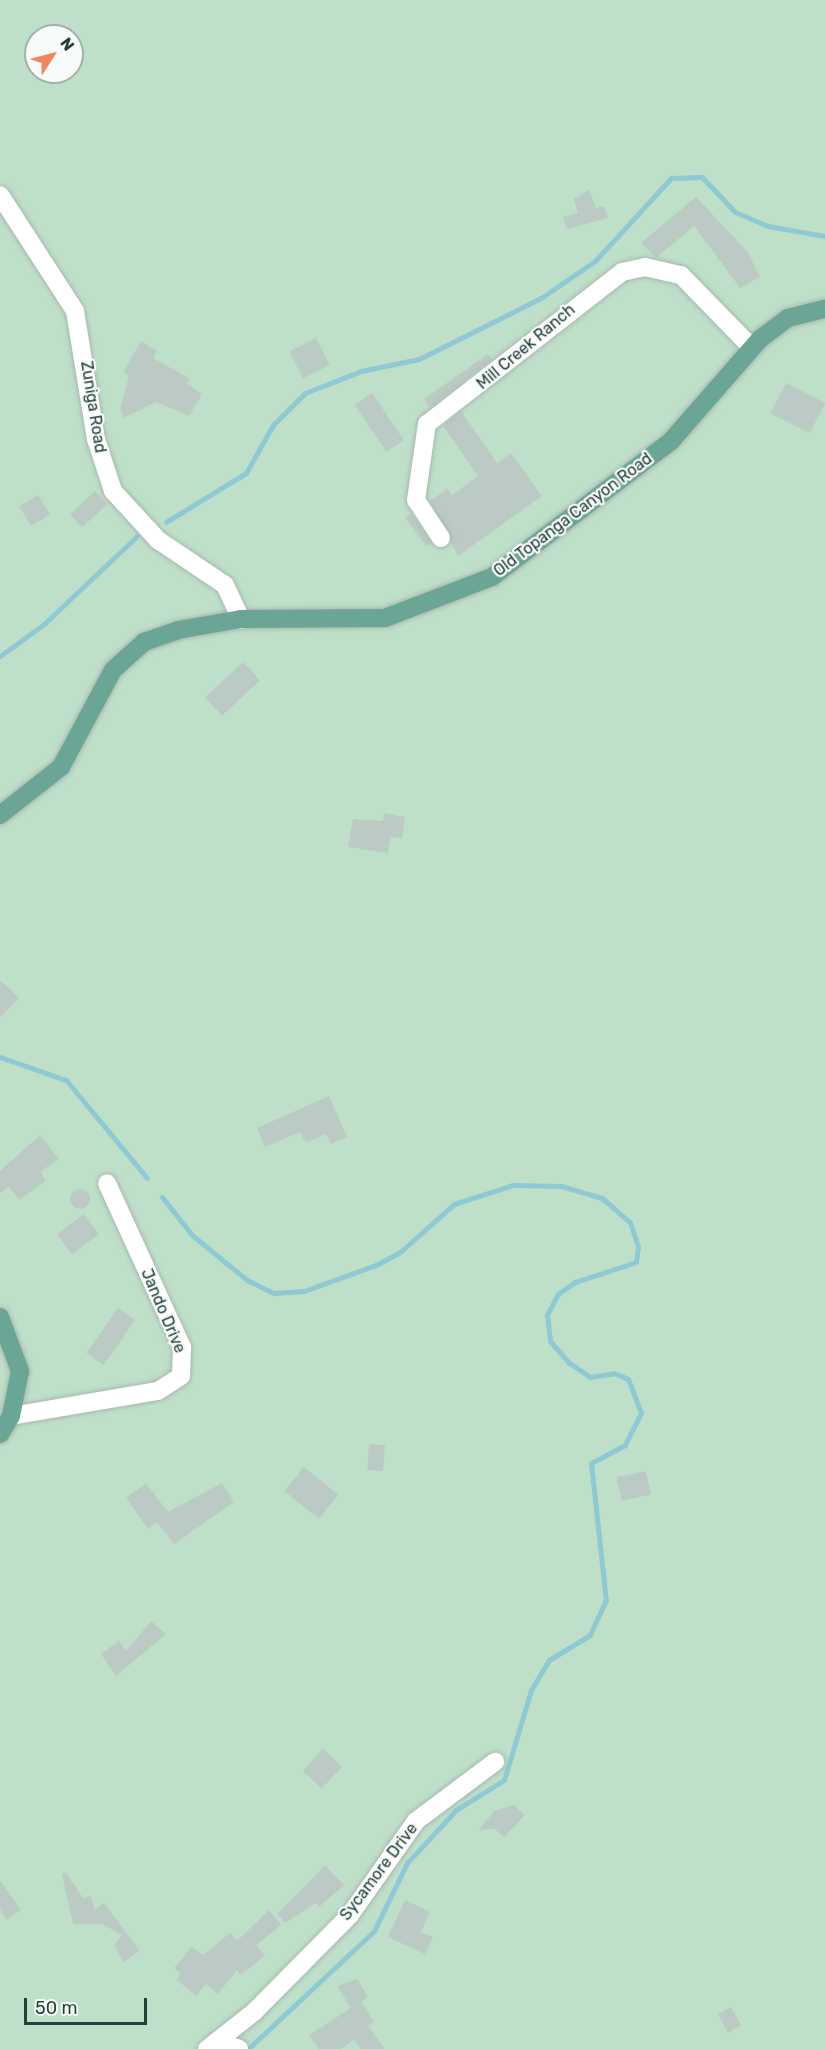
<!DOCTYPE html>
<style>
body{margin:0}
#map{position:relative;width:825px;height:2049px;overflow:hidden;background:#e6efeb;font-family:Rubik,sans-serif}
div>[style]{position:absolute}
[style*='--x']{left:calc(var(--x)*1px);top:calc(var(--y)*1px);width:calc(var(--w)*1px);rotate:calc(var(--a)*1deg)}
.green>*{inset:0;background:#bfe0c8}
.stream>*{height:5px;margin:-2.5px;padding:0 2.5px;transform-origin:2.5px;border-radius:2.5px;background:#8ec9d4}
.building>*{inset:0;background:#bbcac4;transform-origin:0 0}
.round{border-radius:50%}
.roads{filter:drop-shadow(0 0 2px #a8b8b2) drop-shadow(0 0 2px #a8b8b2)}
.minor>*{height:18px;margin:-9px;padding:0 9px;transform-origin:9px;border-radius:9px;background:#fff}
.major>*{height:18px;margin:-9px;padding:0 9px;transform-origin:9px;border-radius:9px;background:#6aa596}
span{translate:-50% -50%;white-space:nowrap;text-align:center;line-height:1.15;-webkit-text-stroke:4.5px #f7fbf9;paint-order:stroke}
.street-label{font-size:16px;color:#24423a}
.north{position:absolute;left:24px;top:24px;width:60px;height:60px;box-sizing:border-box;background:#f7fbf9;border:2px solid #a3b1ad;border-radius:50%;rotate:54deg;font-size:16px;font-weight:700;line-height:24px;text-align:center;color:#24423a}
.north::after{content:'';display:block;margin:auto;width:21px;height:27px;background:#f4845f;clip-path:polygon(50% 0,100% 100%,50% 72%,0 100%)}
.scale{position:absolute;left:24px;top:1998px;width:123px;height:27px;box-sizing:border-box;border:3px solid #24423a;border-top:0;padding-left:8px;font-size:18px;line-height:21px;white-space:nowrap;color:#24423a;-webkit-text-stroke:4px #f7fbf9;paint-order:stroke}
</style>
<div id="map">
<div class="green">
<i style="clip-path:polygon(evenodd,0 0,825px 0,825px 2049px,0 2049px,0 0,36px 36px,72px 36px,72px 72px,36px 72px,36px 36px)"></i>
</div>
<div class="stream">
<i style="--x:166;--y:522;--w:94;--a:-31.5"></i>
<i style="--x:246;--y:473;--w:55;--a:-60.6"></i>
<i style="--x:273;--y:425;--w:45;--a:-45"></i>
<i style="--x:305;--y:393;--w:60;--a:-21.4"></i>
<i style="--x:361;--y:371;--w:59;--a:-11.7"></i>
<i style="--x:419;--y:359;--w:136;--a:-26.6"></i>
<i style="--x:541;--y:298;--w:65;--a:-34.4"></i>
<i style="--x:595;--y:261;--w:113;--a:-47.5"></i>
<i style="--x:671;--y:178;--w:31;--a:-2"></i>
<i style="--x:702;--y:177;--w:48;--a:46.7"></i>
<i style="--x:735;--y:212;--w:36;--a:23"></i>
<i style="--x:768;--y:226;--w:58;--a:10"></i>
<i style="--x:0;--y:656;--w:54;--a:-36"></i>
<i style="--x:44;--y:624;--w:128;--a:-43.4"></i>
<i style="--x:0;--y:1057;--w:70;--a:19.2"></i>
<i style="--x:66;--y:1080;--w:127;--a:50.4"></i>
<i style="--x:162;--y:1197;--w:48;--a:51.7"></i>
<i style="--x:192;--y:1235;--w:71;--a:39.3"></i>
<i style="--x:247;--y:1280;--w:30;--a:26"></i>
<i style="--x:274;--y:1293;--w:30;--a:-4"></i>
<i style="--x:304;--y:1291;--w:77;--a:-19.9"></i>
<i style="--x:376;--y:1265;--w:26;--a:-28"></i>
<i style="--x:399;--y:1253;--w:74;--a:-41.7"></i>
<i style="--x:454;--y:1204;--w:62;--a:-17.9"></i>
<i style="--x:513;--y:1185;--w:48;--a:1.2"></i>
<i style="--x:561;--y:1186;--w:43;--a:16.3"></i>
<i style="--x:602;--y:1198;--w:37;--a:41"></i>
<i style="--x:630;--y:1222;--w:26;--a:72"></i>
<i style="--x:638;--y:1247;--w:15;--a:98"></i>
<i style="--x:636;--y:1262;--w:64;--a:161.8"></i>
<i style="--x:575;--y:1282;--w:21;--a:145"></i>
<i style="--x:558;--y:1294;--w:24;--a:118"></i>
<i style="--x:547;--y:1315;--w:26;--a:83"></i>
<i style="--x:550;--y:1341;--w:28;--a:49"></i>
<i style="--x:568;--y:1362;--w:27;--a:34"></i>
<i style="--x:590;--y:1377;--w:24;--a:-9"></i>
<i style="--x:614;--y:1373;--w:15;--a:23"></i>
<i style="--x:628;--y:1379;--w:36;--a:69"></i>
<i style="--x:641;--y:1413;--w:36;--a:117"></i>
<i style="--x:625;--y:1445;--w:38;--a:152"></i>
<i style="--x:591;--y:1463;--w:138;--a:83.8"></i>
<i style="--x:606;--y:1600;--w:38;--a:115"></i>
<i style="--x:590;--y:1635;--w:48;--a:148.6"></i>
<i style="--x:549;--y:1660;--w:35;--a:121"></i>
<i style="--x:531;--y:1690;--w:94;--a:106.7"></i>
<i style="--x:504;--y:1780;--w:57;--a:148"></i>
<i style="--x:456;--y:1810;--w:72;--a:132.8"></i>
<i style="--x:407;--y:1863;--w:76;--a:115.9"></i>
<i style="--x:374;--y:1931;--w:173;--a:136.9"></i>
</div>
<div class="building">
<i style="clip-path:polygon(589px 190px,596px 208px,604px 206px,608px 218px,567px 229px,563px 217px,578px 213px,574px 199px)"></i>
<i style="clip-path:polygon(696px 197px,747px 251px,760px 277px,740px 288px,694px 226px,656px 258px,641px 243px)"></i>
<i style="left:316px;top:338px;width:30px;height:30px;rotate:63deg"></i>
<i style="clip-path:polygon(141px 341px,157px 351px,153px 358px,190px 379px,187px 384px,202px 394px,189px 416px,156px 402px,124px 418px,120px 409px,129px 376px,123px 372px)"></i>
<i style="clip-path:polygon(488px 354px,492px 359px,430px 408px,424px 399px)"></i>
<i style="left:786px;top:383px;width:44px;height:34px;rotate:27deg"></i>
<i style="left:372px;top:393px;width:57px;height:21px;rotate:56deg"></i>
<i style="clip-path:polygon(461px 411px,497px 463px,511px 453px,542px 496px,458px 556px,430px 501px,447px 489px,452px 495px,478px 476px,443px 426px)"></i>
<i style="left:95px;top:491px;width:18px;height:34px;rotate:47deg"></i>
<i style="left:38px;top:495px;width:23px;height:22px;rotate:59deg"></i>
<i style="clip-path:polygon(412px 514px,431px 543px,426px 546px,405px 518px)"></i>
<i style="left:243px;top:662px;width:25px;height:52px;rotate:47deg"></i>
<i style="clip-path:polygon(384px 813px,405px 817px,402px 838px,391px 837px,388px 853px,348px 847px,353px 819px,383px 821px)"></i>
<i style="clip-path:polygon(0 980px,19px 998px,0 1018px)"></i>
<i style="clip-path:polygon(329px 1096px,347px 1137px,331px 1144px,326px 1134px,306px 1143px,300px 1132px,265px 1147px,257px 1128px)"></i>
<i style="clip-path:polygon(40px 1135px,59px 1159px,41px 1171px,45px 1181px,19px 1200px,9px 1187px,0 1193px,0 1171px)"></i>
<i class="round" style="left:70px;top:1189px;width:20px;height:20px"></i>
<i style="left:84px;top:1214px;width:25px;height:34px;rotate:53deg"></i>
<i style="left:118px;top:1308px;width:21px;height:55px;rotate:35deg"></i>
<i style="left:369px;top:1444px;width:16px;height:26px;rotate:4deg"></i>
<i style="left:304px;top:1467px;width:44px;height:31px;rotate:39deg"></i>
<i style="left:646px;top:1471px;width:24px;height:30px;rotate:78deg"></i>
<i style="clip-path:polygon(146px 1483px,168px 1512px,222px 1483px,234px 1502px,174px 1544px,157px 1522px,148px 1529px,126px 1498px)"></i>
<i style="clip-path:polygon(151px 1621px,166px 1634px,116px 1676px,101px 1654px,119px 1641px,126px 1651px)"></i>
<i style="left:323px;top:1749px;width:26px;height:30px;rotate:43deg"></i>
<i style="clip-path:polygon(514px 1805px,525px 1815px,504px 1837px,495px 1829px,479px 1830px,494px 1811px)"></i>
<i style="clip-path:polygon(325px 1865px,344px 1885px,319px 1907px,316px 1903px,285px 1923px,277px 1914px)"></i>
<i style="clip-path:polygon(66px 1872px,83px 1898px,91px 1896px,95px 1910px,104px 1903px,139px 1950px,124px 1963px,114px 1945px,122px 1935px,102px 1924px,73px 1924px,62px 1874px)"></i>
<i style="clip-path:polygon(0 1880px,21px 1910px,7px 1920px,0 1909px)"></i>
<i style="clip-path:polygon(405px 1900px,430px 1912px,421px 1932px,433px 1937px,425px 1954px,388px 1937px)"></i>
<i style="clip-path:polygon(269px 1910px,281px 1925px,256px 1945px,265px 1956px,241px 1975px,237px 1970px,218px 1994px,206px 1984px,196px 1996px,177px 1980px,180px 1973px,174px 1968px,192px 1947px,203px 1955px,230px 1933px,237px 1941px)"></i>
<i style="clip-path:polygon(357px 1979px,368px 1997px,361px 2002px,374px 2022px,368px 2026px,385px 2049px,361px 2049px,354px 2040px,341px 2049px,319px 2049px,309px 2035px,351px 2008px,337px 1986px)"></i>
<i style="left:731px;top:2007px;width:21px;height:15px;rotate:61deg"></i>
</div>
<div class="roads">
<div class="minor">
<i style="--x:0;--y:195;--w:138;--a:57.1"></i>
<i style="--x:75;--y:311;--w:130;--a:80.7"></i>
<i style="--x:96;--y:439;--w:55;--a:71.9"></i>
<i style="--x:113;--y:491;--w:67;--a:47.4"></i>
<i style="--x:158;--y:540;--w:81;--a:33.9"></i>
<i style="--x:225;--y:585;--w:38;--a:65"></i>
<i style="--x:441;--y:538;--w:45;--a:-123.3"></i>
<i style="--x:416;--y:500;--w:77;--a:-81.8"></i>
<i style="--x:427;--y:424;--w:247;--a:-37.9"></i>
<i style="--x:622;--y:272;--w:24;--a:-12"></i>
<i style="--x:645;--y:267;--w:37;--a:13"></i>
<i style="--x:681;--y:275;--w:102;--a:45.8"></i>
<i style="--x:11;--y:1416;--w:149;--a:-9.7"></i>
<i style="--x:158;--y:1391;--w:27;--a:-33"></i>
<i style="--x:181;--y:1376;--w:29;--a:-88"></i>
<i style="--x:182;--y:1347;--w:180;--a:-114.6"></i>
<i style="--x:221;--y:2043;--w:19;--a:18"></i>
<i style="--x:207;--y:2049;--w:60;--a:-38.2"></i>
<i style="--x:254;--y:2012;--w:136;--a:-45.3"></i>
<i style="--x:350;--y:1915;--w:115;--a:-54.9"></i>
<i style="--x:416;--y:1821;--w:99;--a:-36.8"></i>
</div>
<div class="major">
<i style="--x:0;--y:815;--w:78;--a:-38.2"></i>
<i style="--x:61;--y:767;--w:110;--a:-61.8"></i>
<i style="--x:113;--y:670;--w:42;--a:-42.1"></i>
<i style="--x:144;--y:642;--w:36;--a:-19"></i>
<i style="--x:178;--y:630;--w:64;--a:-9.9"></i>
<i style="--x:241;--y:619;--w:144;--a:-0.4"></i>
<i style="--x:385;--y:618;--w:115;--a:-21"></i>
<i style="--x:492;--y:577;--w:225;--a:-37.2"></i>
<i style="--x:671;--y:441;--w:135;--a:-48.9"></i>
<i style="--x:760;--y:339;--w:35;--a:-37"></i>
<i style="--x:788;--y:318;--w:38;--a:-14"></i>
<i style="--x:0;--y:1317;--w:58;--a:69.7"></i>
<i style="--x:20;--y:1371;--w:46;--a:101.3"></i>
<i style="--x:11;--y:1416;--w:21;--a:121"></i>
</div>
</div>
<div class="street-label">
<span style="left:526px;top:347px;rotate:-40deg">Mill Creek Ranch</span>
<span style="left:93px;top:407px;rotate:81deg">Zuniga Road</span>
<span style="left:573px;top:515px;rotate:-37deg">Old Topanga Canyon Road</span>
<span style="left:163px;top:1311px;rotate:67deg">Jando Drive</span>
<span style="left:379px;top:1872px;rotate:-53deg">Sycamore Drive</span>
</div>
<div class="north">N</div>
<div class="scale">50 m</div>
</div>
